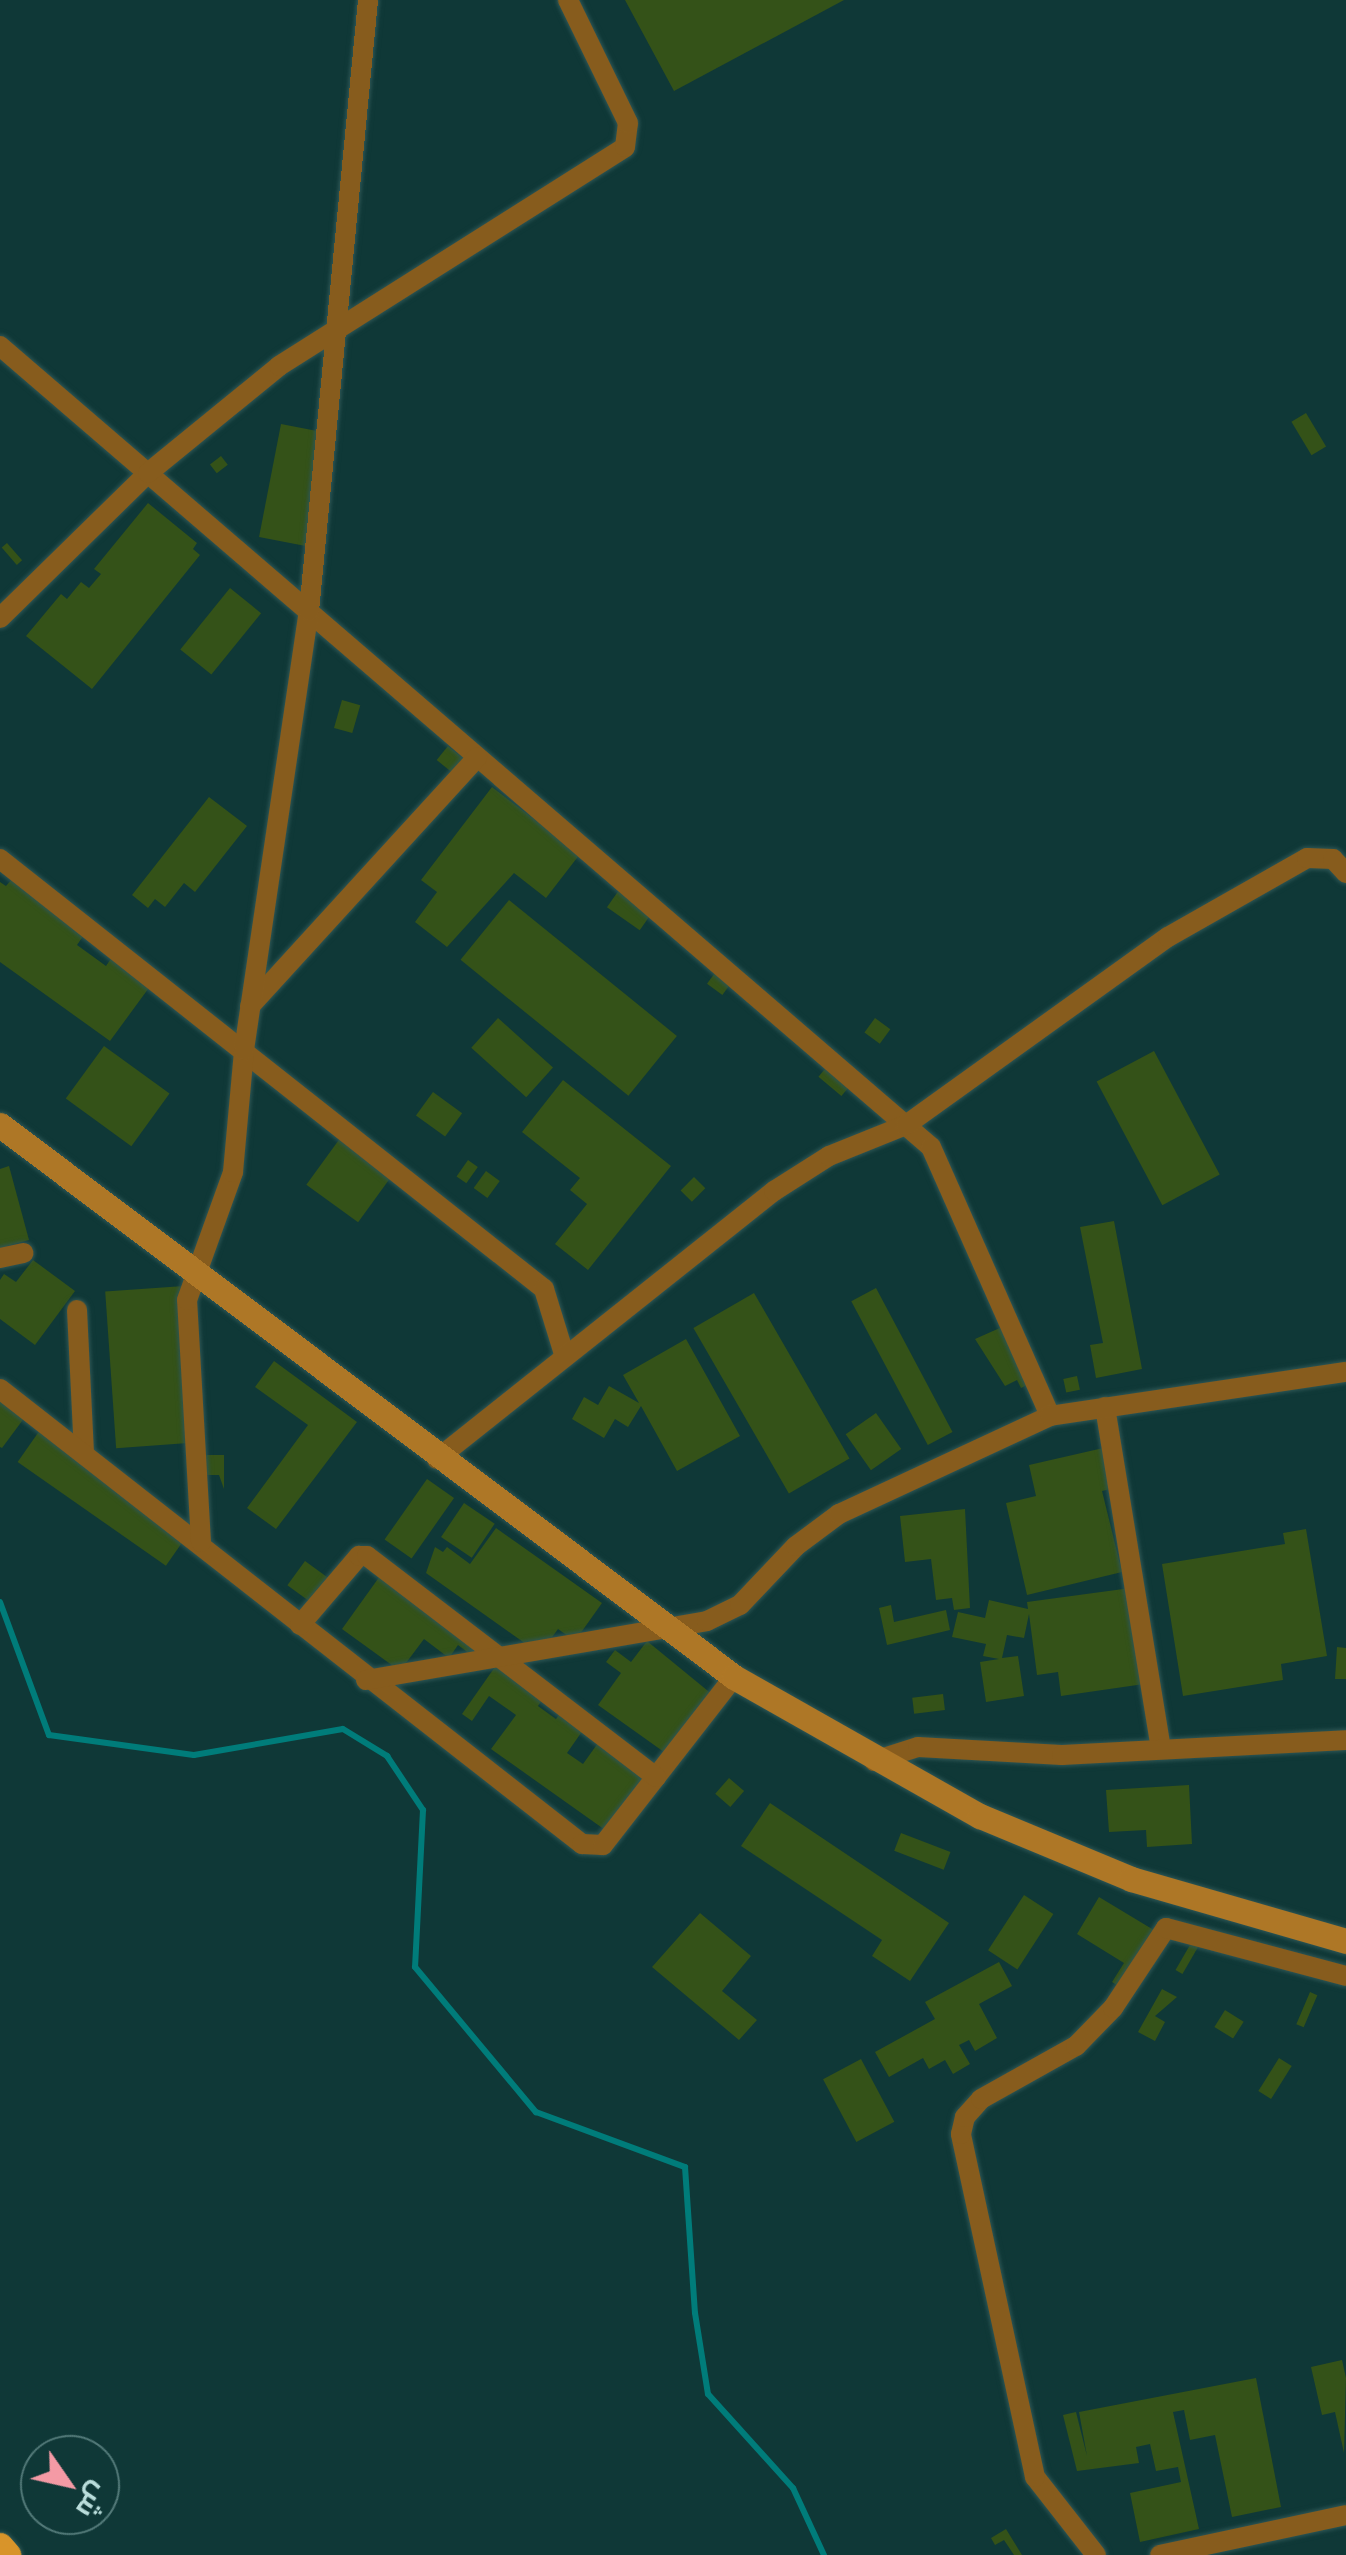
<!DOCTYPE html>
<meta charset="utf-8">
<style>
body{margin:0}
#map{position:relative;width:1346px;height:2555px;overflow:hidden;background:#0f3837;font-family:Quicksand,Cairo,sans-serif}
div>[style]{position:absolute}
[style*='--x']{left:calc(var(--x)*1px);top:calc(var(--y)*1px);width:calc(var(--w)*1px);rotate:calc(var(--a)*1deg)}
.stream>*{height:6px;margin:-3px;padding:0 3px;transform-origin:3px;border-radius:3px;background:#007c7a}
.building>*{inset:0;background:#345218;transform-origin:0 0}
.roads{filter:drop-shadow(0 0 2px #2e5655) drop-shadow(0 0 2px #2e5655)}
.minor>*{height:20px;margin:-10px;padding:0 10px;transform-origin:10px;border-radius:10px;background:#875c1d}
.secondary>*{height:25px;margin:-12.5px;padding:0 12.5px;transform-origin:12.5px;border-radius:12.5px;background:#ae7726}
.trunk>*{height:28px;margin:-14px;padding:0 14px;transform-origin:14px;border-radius:14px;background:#d8942a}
span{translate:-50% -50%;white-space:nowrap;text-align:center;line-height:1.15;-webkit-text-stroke:8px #0f3837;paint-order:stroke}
.north{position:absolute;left:20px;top:2435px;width:100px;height:100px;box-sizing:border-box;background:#0f3837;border:2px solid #537a79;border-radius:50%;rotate:124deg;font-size:28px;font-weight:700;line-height:40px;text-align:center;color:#b9dddb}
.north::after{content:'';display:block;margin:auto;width:35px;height:45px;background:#f49aa5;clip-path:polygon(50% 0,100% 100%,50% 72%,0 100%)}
</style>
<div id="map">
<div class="stream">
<i style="--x:0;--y:1602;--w:142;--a:69.8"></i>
<i style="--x:49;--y:1735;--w:146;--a:7.9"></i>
<i style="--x:194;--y:1755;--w:151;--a:-9.9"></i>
<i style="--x:343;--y:1729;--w:52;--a:31.5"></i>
<i style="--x:387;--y:1756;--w:65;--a:56.3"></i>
<i style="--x:423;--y:1810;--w:157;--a:92.9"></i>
<i style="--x:415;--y:1967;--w:189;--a:50.2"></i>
<i style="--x:536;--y:2112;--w:159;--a:20.3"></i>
<i style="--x:685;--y:2167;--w:146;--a:86.1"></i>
<i style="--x:695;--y:2313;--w:82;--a:80.9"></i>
<i style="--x:708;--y:2394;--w:127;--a:47.9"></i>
<i style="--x:793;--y:2488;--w:74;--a:65.2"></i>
</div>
<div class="building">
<i style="clip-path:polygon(625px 0,844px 0,674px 91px)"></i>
<i style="left:1306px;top:413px;width:39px;height:17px;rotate:59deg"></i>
<i style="left:281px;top:424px;width:54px;height:115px;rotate:11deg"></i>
<i style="left:221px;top:456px;width:11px;height:14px;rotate:52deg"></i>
<i style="clip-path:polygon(148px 503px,197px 543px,193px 549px,200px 555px,92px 689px,26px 636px,61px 594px,67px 599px,81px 582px,89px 588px,101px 574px,94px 569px)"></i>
<i style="left:7px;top:543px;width:23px;height:7px;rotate:49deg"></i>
<i style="left:230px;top:588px;width:40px;height:79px;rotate:39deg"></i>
<i style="left:342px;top:700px;width:19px;height:29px;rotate:16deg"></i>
<i style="left:448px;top:746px;width:21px;height:18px;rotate:39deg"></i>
<i style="clip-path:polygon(492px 787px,580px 854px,546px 898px,514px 873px,447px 947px,415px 922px,437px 892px,421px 880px)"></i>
<i style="clip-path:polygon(209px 797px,247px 826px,195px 892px,184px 883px,165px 907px,155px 899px,148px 908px,132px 895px)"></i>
<i style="clip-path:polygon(12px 879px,86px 932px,77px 945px,106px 966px,112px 957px,151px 985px,110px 1041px,0 962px,0 882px,6px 886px)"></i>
<i style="left:619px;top:890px;width:40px;height:21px;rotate:35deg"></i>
<i style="left:509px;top:900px;width:216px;height:77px;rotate:39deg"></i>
<i style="left:717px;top:970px;width:19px;height:17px;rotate:36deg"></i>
<i style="left:498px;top:1018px;width:74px;height:40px;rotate:42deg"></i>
<i style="left:875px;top:1018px;width:19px;height:18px;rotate:36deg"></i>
<i style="left:104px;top:1046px;width:81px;height:65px;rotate:36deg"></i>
<i style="left:1154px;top:1051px;width:140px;height:65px;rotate:62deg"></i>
<i style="left:830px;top:1063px;width:30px;height:18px;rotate:40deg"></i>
<i style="clip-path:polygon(563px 1080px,671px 1166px,588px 1270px,555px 1244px,587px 1204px,570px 1190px,580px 1178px,522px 1132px)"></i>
<i style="left:433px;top:1092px;width:36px;height:29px;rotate:36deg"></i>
<i style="left:341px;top:1137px;width:64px;height:59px;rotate:36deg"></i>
<i style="left:468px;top:1160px;width:12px;height:20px;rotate:35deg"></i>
<i style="clip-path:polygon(9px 1166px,29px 1240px,0 1248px,0 1169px)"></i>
<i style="left:486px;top:1171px;width:17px;height:21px;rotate:36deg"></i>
<i style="left:694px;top:1177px;width:16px;height:19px;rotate:45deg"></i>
<i style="clip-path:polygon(1114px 1221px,1142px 1369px,1096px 1378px,1090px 1345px,1103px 1343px,1080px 1227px)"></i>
<i style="clip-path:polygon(33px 1260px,75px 1291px,35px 1345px,0 1319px,0 1280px,4px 1274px,16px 1282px)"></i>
<i style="left:184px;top:1286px;width:157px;height:79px;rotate:86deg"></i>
<i style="left:876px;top:1288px;width:163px;height:28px;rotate:62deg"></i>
<i style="left:754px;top:1293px;width:191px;height:70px;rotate:60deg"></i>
<i style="clip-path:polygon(1002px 1327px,1029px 1384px,1021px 1388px,1017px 1380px,1005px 1386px,975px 1339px)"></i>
<i style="clip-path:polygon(686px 1339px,740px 1436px,677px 1471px,641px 1406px,628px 1427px,615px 1419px,604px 1438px,572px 1419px,584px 1397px,598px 1405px,609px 1386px,639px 1403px,623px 1375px)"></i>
<i style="clip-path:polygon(274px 1361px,357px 1422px,276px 1529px,247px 1508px,308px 1425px,255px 1387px)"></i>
<i style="left:1077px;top:1376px;width:14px;height:14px;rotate:78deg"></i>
<i style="clip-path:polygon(0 1399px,25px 1417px,2px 1448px,0 1447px)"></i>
<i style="left:876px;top:1413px;width:44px;height:37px;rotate:55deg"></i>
<i style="left:40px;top:1430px;width:181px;height:39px;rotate:35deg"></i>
<i style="clip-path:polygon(1112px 1446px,1122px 1486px,1102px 1491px,1122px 1572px,1027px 1595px,1006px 1503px,1036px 1496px,1029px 1465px)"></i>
<i style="clip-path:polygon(203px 1455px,224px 1455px,224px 1489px,219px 1475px,203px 1475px)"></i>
<i style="left:427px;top:1479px;width:33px;height:74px;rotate:35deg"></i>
<i style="left:464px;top:1503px;width:37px;height:41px;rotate:34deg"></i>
<i style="clip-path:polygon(965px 1509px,970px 1608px,954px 1610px,952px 1598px,936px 1600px,931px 1559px,905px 1562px,900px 1516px)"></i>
<i style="clip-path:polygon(496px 1528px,602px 1603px,575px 1641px,558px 1629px,540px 1654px,426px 1573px,435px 1547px,443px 1552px,447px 1547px,470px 1564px)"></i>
<i style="clip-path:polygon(1306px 1529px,1327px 1656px,1281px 1664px,1283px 1680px,1183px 1696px,1162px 1564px,1285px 1544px,1283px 1533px)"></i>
<i style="left:305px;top:1561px;width:31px;height:30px;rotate:36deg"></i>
<i style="clip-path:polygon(385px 1569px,488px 1639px,474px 1657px,458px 1645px,449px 1658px,424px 1639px,400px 1671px,342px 1629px)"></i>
<i style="clip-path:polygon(1138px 1587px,1151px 1683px,1061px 1696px,1058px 1672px,1037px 1675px,1029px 1614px,1024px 1638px,1007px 1635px,1002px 1658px,1018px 1656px,1024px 1696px,986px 1702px,980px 1662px,999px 1659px,983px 1656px,986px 1644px,952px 1637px,958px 1612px,985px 1618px,989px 1600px,1028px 1609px,1027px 1602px)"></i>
<i style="clip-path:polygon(891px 1605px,894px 1622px,946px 1610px,950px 1630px,887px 1645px,879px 1608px)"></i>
<i style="clip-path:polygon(647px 1641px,719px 1700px,678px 1762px,598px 1705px,621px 1673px,606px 1662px,615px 1650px,631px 1662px)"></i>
<i style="clip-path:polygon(1337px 1647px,1346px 1648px,1346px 1679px,1335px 1679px)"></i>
<i style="clip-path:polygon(504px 1654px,551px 1687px,538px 1706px,556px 1719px,565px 1706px,588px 1723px,567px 1753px,583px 1764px,603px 1736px,659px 1776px,615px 1837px,491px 1749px,516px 1715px,489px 1696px,472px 1721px,462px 1714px)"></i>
<i style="left:943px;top:1694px;width:16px;height:31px;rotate:83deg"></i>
<i style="left:729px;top:1778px;width:20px;height:21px;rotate:41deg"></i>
<i style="clip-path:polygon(1189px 1785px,1192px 1844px,1147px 1847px,1146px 1830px,1109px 1832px,1106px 1790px)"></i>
<i style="clip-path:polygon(770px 1803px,949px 1923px,910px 1981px,872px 1956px,882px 1940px,741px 1846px)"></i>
<i style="left:901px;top:1833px;width:53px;height:19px;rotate:21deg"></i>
<i style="left:1024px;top:1895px;width:35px;height:66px;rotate:33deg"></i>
<i style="clip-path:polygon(1099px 1897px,1167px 1938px,1126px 1991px,1112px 1982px,1124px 1963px,1077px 1934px)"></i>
<i style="clip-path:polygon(700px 1913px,751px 1956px,722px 1991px,757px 2020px,739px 2040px,652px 1967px)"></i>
<i style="left:1194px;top:1938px;width:8px;height:37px;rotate:30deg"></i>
<i style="clip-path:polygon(999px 1962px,1012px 1986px,979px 2004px,997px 2038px,975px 2051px,969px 2040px,959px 2045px,970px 2064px,953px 2074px,945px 2060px,929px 2069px,923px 2058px,889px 2077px,875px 2052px,935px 2019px,925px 2002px)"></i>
<i style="clip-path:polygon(1162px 1989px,1177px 1997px,1155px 2016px,1165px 2022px,1155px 2041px,1138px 2032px)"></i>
<i style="left:1310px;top:1992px;width:8px;height:35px;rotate:23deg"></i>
<i style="left:1225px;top:2010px;width:22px;height:20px;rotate:32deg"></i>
<i style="left:1279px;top:2058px;width:15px;height:39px;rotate:32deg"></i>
<i style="left:861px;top:2059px;width:71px;height:43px;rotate:62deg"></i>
<i style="clip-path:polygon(1342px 2360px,1346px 2378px,1344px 2453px,1335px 2412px,1322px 2415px,1311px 2367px)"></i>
<i style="clip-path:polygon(1256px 2378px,1281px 2507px,1232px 2517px,1215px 2435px,1190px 2440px,1184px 2410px,1173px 2412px,1199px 2529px,1140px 2542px,1130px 2493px,1181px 2482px,1178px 2467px,1156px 2471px,1150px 2444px,1136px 2447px,1139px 2463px,1077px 2471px,1063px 2415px,1076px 2412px,1087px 2456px,1079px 2412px)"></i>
<i style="clip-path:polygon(1006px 2529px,1022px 2555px,1014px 2555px,1004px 2540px,995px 2545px,991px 2538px)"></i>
</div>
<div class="roads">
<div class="minor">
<i style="--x:0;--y:346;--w:1228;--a:40.71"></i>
<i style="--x:931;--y:1147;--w:294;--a:66.1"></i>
<i style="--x:0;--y:618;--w:207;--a:-44.4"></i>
<i style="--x:148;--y:473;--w:169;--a:-39.2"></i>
<i style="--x:279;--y:366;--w:409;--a:-32.3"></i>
<i style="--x:625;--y:147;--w:24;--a:-83"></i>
<i style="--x:628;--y:123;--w:137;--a:-116"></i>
<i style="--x:0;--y:859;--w:693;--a:38.32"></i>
<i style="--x:544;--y:1289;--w:68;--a:72.9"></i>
<i style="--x:250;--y:1006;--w:337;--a:-47.6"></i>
<i style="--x:0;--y:1258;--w:24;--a:-12"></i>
<i style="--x:77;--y:1310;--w:143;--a:87.2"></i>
<i style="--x:0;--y:1389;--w:739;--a:38.02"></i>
<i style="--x:582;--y:1844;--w:21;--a:3"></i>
<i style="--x:603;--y:1845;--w:213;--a:-52.1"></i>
<i style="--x:1105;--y:1407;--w:346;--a:80.7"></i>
<i style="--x:437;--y:1459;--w:431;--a:-38.5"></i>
<i style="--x:774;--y:1191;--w:65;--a:-32.5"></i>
<i style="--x:829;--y:1156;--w:83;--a:-21.9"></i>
<i style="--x:906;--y:1125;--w:322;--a:-35.7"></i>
<i style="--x:1168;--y:937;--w:160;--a:-29.6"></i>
<i style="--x:1307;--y:858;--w:26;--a:2"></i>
<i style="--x:1333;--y:859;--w:19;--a:47"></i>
<i style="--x:201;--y:1542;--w:242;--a:-93.3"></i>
<i style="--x:187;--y:1300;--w:136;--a:-70.2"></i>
<i style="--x:233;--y:1172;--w:122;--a:-84.8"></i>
<i style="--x:244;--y:1050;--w:444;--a:-81.6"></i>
<i style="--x:309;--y:611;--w:614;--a:-84.48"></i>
<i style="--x:300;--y:1625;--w:91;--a:-49.5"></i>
<i style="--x:359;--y:1556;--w:8;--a:0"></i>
<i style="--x:367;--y:1556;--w:364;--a:37.4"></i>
<i style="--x:366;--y:1680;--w:346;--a:-9.8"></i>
<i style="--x:707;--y:1621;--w:37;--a:-26"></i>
<i style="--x:740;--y:1605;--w:81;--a:-46.5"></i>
<i style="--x:796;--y:1546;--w:54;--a:-36.7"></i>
<i style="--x:839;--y:1514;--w:233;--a:-24.9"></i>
<i style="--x:1050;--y:1416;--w:299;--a:-8.5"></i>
<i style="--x:874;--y:1761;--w:46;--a:-17.7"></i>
<i style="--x:918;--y:1747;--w:144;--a:3.2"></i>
<i style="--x:1062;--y:1755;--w:284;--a:-3"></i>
<i style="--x:1096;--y:2555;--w:99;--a:-128"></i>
<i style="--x:1035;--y:2477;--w:351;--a:-102.2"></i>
<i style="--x:961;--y:2134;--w:17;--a:-77"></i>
<i style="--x:965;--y:2117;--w:24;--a:-48"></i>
<i style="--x:981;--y:2099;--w:109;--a:-29.2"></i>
<i style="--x:1076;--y:2046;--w:53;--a:-45.8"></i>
<i style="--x:1113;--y:2008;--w:96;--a:-56.5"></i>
<i style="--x:1166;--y:1928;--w:186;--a:14.9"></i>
<i style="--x:1160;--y:2555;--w:190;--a:-12.1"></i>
</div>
<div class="secondary">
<i style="--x:0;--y:1125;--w:918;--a:36.94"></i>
<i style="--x:734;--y:1677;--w:283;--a:29.5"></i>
<i style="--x:980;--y:1816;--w:164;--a:22.6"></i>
<i style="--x:1131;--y:1879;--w:224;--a:16.1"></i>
</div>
<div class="trunk">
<i style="--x:0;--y:2547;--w:11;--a:49"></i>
</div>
</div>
<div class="north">ش</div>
</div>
